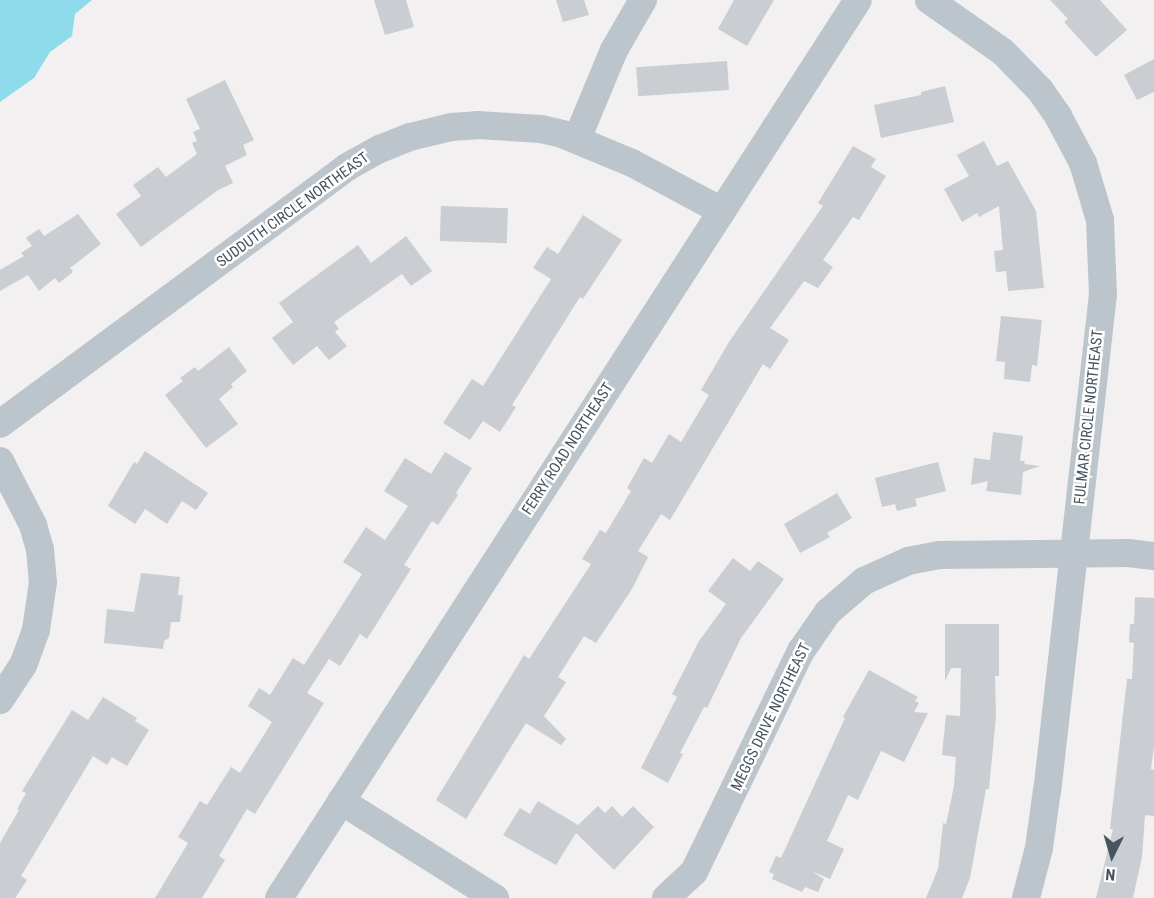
<!DOCTYPE html>
<style>
body{margin:0}
#map{position:relative;width:1154px;height:898px;overflow:hidden;background:#f2f0f0;font-family:"Roboto Condensed",sans-serif}
div>[style]{position:absolute}
[style*='--x']{left:calc(var(--x)*1px);top:calc(var(--y)*1px);width:calc(var(--w)*1px);rotate:calc(var(--a)*1deg)}
.water>*{inset:0;background:#8edceb}
.building>*{inset:0;background:#cacdd2;transform-origin:0 0}
.minor>*{height:28px;margin:-14px;padding:0 14px;transform-origin:14px;border-radius:14px;background:#bcc5cc}
span{translate:-50% -50%;white-space:nowrap;text-align:center;line-height:1.15;-webkit-text-stroke:5px #fff;paint-order:stroke}
.street-label{font-size:15px;color:#48545d}
.north{position:absolute;left:1082px;top:826px;width:60px;height:60px;-webkit-text-stroke:4px #fff;paint-order:stroke;rotate:185deg;font-size:16px;font-weight:700;line-height:24px;text-align:center;color:#48545d}
.north::after{content:'';display:block;margin:auto;width:21px;height:27px;background:#48545d;clip-path:polygon(50% 0,100% 100%,50% 72%,0 100%)}
</style>
<div id="map">
<div class="water">
<i style="clip-path:polygon(0 0,92px 0,75px 14px,72px 36px,50px 52px,34px 78px,0 102px)"></i>
</div>
<div class="building">
<i style="clip-path:polygon(374px 0,406px 0,414px 27px,385px 35px)"></i>
<i style="clip-path:polygon(556px 0,584px 0,589px 15px,563px 22px)"></i>
<i style="clip-path:polygon(734px 0,774px 0,747px 46px,718px 29px)"></i>
<i style="clip-path:polygon(1050px 0,1100px 0,1127px 30px,1096px 57px,1064px 22px,1068px 19px)"></i>
<i style="clip-path:polygon(1154px 59px,1154px 92px,1137px 100px,1124px 75px)"></i>
<i style="left:727px;top:61px;width:29px;height:91px;rotate:86deg"></i>
<i style="clip-path:polygon(225px 80px,254px 140px,243px 145px,247px 155px,225px 166px,233px 183px,218px 190px,141px 247px,116px 214px,141px 196px,133px 185px,158px 167px,166px 177px,197px 154px,192px 143px,197px 141px,193px 132px,200px 129px,186px 99px)"></i>
<i style="clip-path:polygon(945px 86px,954px 122px,881px 138px,874px 105px,921px 95px,921px 92px)"></i>
<i style="clip-path:polygon(984px 141px,997px 166px,1008px 161px,1036px 211px,1044px 288px,1008px 291px,1006px 271px,996px 272px,994px 251px,1003px 250px,999px 206px,979px 217px,977px 213px,962px 222px,944px 189px,969px 176px,957px 155px)"></i>
<i style="clip-path:polygon(853px 146px,876px 159px,871px 167px,886px 176px,859px 220px,853px 217px,823px 260px,833px 267px,818px 288px,804px 281px,770px 328px,789px 340px,770px 369px,763px 364px,670px 520px,661px 514px,638px 551px,648px 557px,632px 589px,596px 643px,584px 636px,558px 677px,566px 682px,544px 716px,566px 739px,561px 745px,526px 723px,466px 819px,436px 800px,524px 655px,529px 659px,591px 564px,582px 559px,600px 530px,606px 533px,631px 491px,627px 488px,644px 458px,652px 463px,669px 434px,681px 442px,709px 395px,701px 390px,729px 342px,823px 206px,818px 203px)"></i>
<i style="left:441px;top:206px;width:67px;height:35px;rotate:2deg"></i>
<i style="clip-path:polygon(78px 214px,101px 244px,70px 268px,73px 272px,59px 283px,55px 278px,39px 291px,28px 275px,0 291px,0 270px,24px 256px,21px 253px,32px 246px,26px 238px,39px 229px,44px 236px)"></i>
<i style="clip-path:polygon(583px 215px,622px 240px,583px 299px,580px 297px,512px 405px,516px 407px,500px 432px,483px 421px,470px 440px,443px 423px,472px 379px,483px 386px,551px 279px,533px 268px,547px 247px,558px 254px)"></i>
<i style="clip-path:polygon(406px 236px,432px 271px,411px 286px,402px 274px,334px 322px,339px 329px,335px 332px,347px 346px,329px 360px,317px 346px,293px 365px,272px 338px,293px 322px,279px 303px,358px 245px,371px 263px)"></i>
<i style="clip-path:polygon(1001px 316px,1042px 320px,1037px 366px,1032px 365px,1030px 382px,1004px 379px,1005px 362px,996px 361px)"></i>
<i style="clip-path:polygon(229px 347px,247px 371px,231px 384px,233px 387px,219px 399px,238px 424px,206px 448px,165px 395px,183px 381px,180px 378px,195px 367px,198px 371px)"></i>
<i style="clip-path:polygon(993px 432px,1023px 436px,1020px 461px,1025px 461px,1024px 464px,1040px 466px,1023px 472px,1021px 495px,986px 491px,988px 481px,971px 485px,974px 458px,990px 460px)"></i>
<i style="clip-path:polygon(145px 451px,208px 493px,196px 510px,182px 501px,167px 524px,145px 509px,135px 524px,108px 506px,134px 462px,137px 464px)"></i>
<i style="clip-path:polygon(445px 452px,472px 468px,456px 493px,458px 495px,438px 525px,432px 521px,404px 565px,411px 569px,367px 639px,360px 634px,340px 666px,329px 659px,307px 693px,324px 703px,255px 814px,247px 809px,219px 856px,225px 860px,202px 898px,155px 898px,188px 843px,178px 837px,200px 801px,207px 805px,231px 767px,240px 773px,272px 722px,248px 706px,259px 688px,270px 695px,293px 658px,304px 665px,362px 574px,343px 562px,366px 527px,385px 540px,408px 506px,384px 491px,405px 458px,431px 474px)"></i>
<i style="clip-path:polygon(938px 462px,946px 491px,915px 499px,917px 506px,897px 511px,895px 504px,882px 507px,875px 478px)"></i>
<i style="clip-path:polygon(837px 493px,852px 518px,827px 533px,830px 537px,800px 553px,784px 524px)"></i>
<i style="clip-path:polygon(733px 558px,750px 571px,758px 561px,784px 579px,741px 638px,707px 708px,704px 707px,680px 753px,683px 754px,668px 783px,641px 768px,677px 697px,672px 694px,699px 641px,726px 604px,708px 591px)"></i>
<i style="clip-path:polygon(141px 573px,180px 577px,178px 595px,183px 595px,180px 622px,171px 622px,169px 638px,164px 641px,163px 649px,104px 643px,107px 609px,134px 612px)"></i>
<i style="clip-path:polygon(1135px 597px,1154px 598px,1154px 746px,1151px 769px,1154px 770px,1154px 816px,1145px 815px,1142px 857px,1133px 898px,1096px 898px,1113px 829px,1110px 829px,1127px 679px,1132px 679px,1134px 643px,1129px 642px,1130px 624px,1134px 624px)"></i>
<i style="clip-path:polygon(945px 624px,999px 624px,999px 676px,995px 676px,996px 716px,989px 789px,986px 789px,970px 878px,962px 898px,926px 898px,938px 869px,943px 823px,946px 824px,954px 786px,956px 757px,942px 755px,946px 715px,960px 716px,961px 668px,951px 668px,945px 681px)"></i>
<i style="clip-path:polygon(869px 670px,918px 697px,915px 701px,919px 703px,914px 712px,928px 713px,904px 762px,881px 751px,858px 800px,848px 795px,827px 841px,844px 849px,830px 879px,812px 871px,824px 879px,818px 892px,805px 887px,802px 892px,772px 879px,774px 874px,769px 872px,776px 856px,781px 858px,845px 718px,843px 717px)"></i>
<i style="clip-path:polygon(103px 697px,137px 718px,135px 721px,149px 730px,127px 766px,112px 757px,107px 765px,93px 756px,21px 876px,27px 880px,15px 898px,0 898px,0 843px,19px 810px,17px 809px,26px 793px,22px 791px,72px 710px,88px 720px)"></i>
<i style="clip-path:polygon(538px 801px,578px 825px,598px 806px,605px 813px,612px 806px,622px 817px,633px 806px,654px 827px,614px 870px,576px 833px,556px 865px,503px 835px,520px 808px,530px 814px)"></i>
</div>
<div class="minor">
<i style="--x:929;--y:0;--w:90;--a:35.1"></i>
<i style="--x:1003;--y:52;--w:53;--a:45.8"></i>
<i style="--x:1040;--y:90;--w:32;--a:55"></i>
<i style="--x:1058;--y:116;--w:53;--a:62"></i>
<i style="--x:1083;--y:163;--w:59;--a:73.4"></i>
<i style="--x:1100;--y:220;--w:74;--a:87.7"></i>
<i style="--x:1103;--y:294;--w:499;--a:96.4"></i>
<i style="--x:1047;--y:790;--w:59;--a:97.9"></i>
<i style="--x:1039;--y:848;--w:52;--a:104.6"></i>
<i style="--x:577;--y:139;--w:96;--a:-67.4"></i>
<i style="--x:614;--y:50;--w:58;--a:-59.9"></i>
<i style="--x:0;--y:424;--w:432;--a:-36.5"></i>
<i style="--x:347;--y:167;--w:38;--a:-29"></i>
<i style="--x:380;--y:149;--w:32;--a:-22"></i>
<i style="--x:410;--y:137;--w:42;--a:-13.7"></i>
<i style="--x:451;--y:127;--w:26;--a:-4"></i>
<i style="--x:477;--y:125;--w:64;--a:3.6"></i>
<i style="--x:541;--y:129;--w:22;--a:13"></i>
<i style="--x:562;--y:134;--w:76;--a:22.5"></i>
<i style="--x:632;--y:163;--w:102;--a:28.1"></i>
<i style="--x:0;--y:461;--w:72;--a:62.7"></i>
<i style="--x:33;--y:525;--w:25;--a:74"></i>
<i style="--x:40;--y:549;--w:33;--a:85"></i>
<i style="--x:43;--y:582;--w:49;--a:98.3"></i>
<i style="--x:36;--y:630;--w:37;--a:110"></i>
<i style="--x:23;--y:665;--w:42;--a:123.3"></i>
<i style="--x:341;--y:801;--w:182;--a:32.2"></i>
<i style="--x:279;--y:898;--w:1068;--a:-57.19"></i>
<i style="--x:666;--y:898;--w:38;--a:-43"></i>
<i style="--x:694;--y:872;--w:246;--a:-64.2"></i>
<i style="--x:801;--y:651;--w:47;--a:-55.3"></i>
<i style="--x:828;--y:612;--w:48;--a:-40.7"></i>
<i style="--x:864;--y:581;--w:48;--a:-24.4"></i>
<i style="--x:908;--y:561;--w:32;--a:-11"></i>
<i style="--x:939;--y:555;--w:189;--a:-0.6"></i>
<i style="--x:1128;--y:553;--w:26;--a:7"></i>
</div>
<div class="street-label">
<span style="left:293px;top:210px;rotate:-36deg">SUDDUTH CIRCLE NORTHEAST</span>
<span style="left:1089px;top:417px;rotate:-84deg">FULMAR CIRCLE NORTHEAST</span>
<span style="left:568px;top:449px;rotate:-57deg">FERRY ROAD NORTHEAST</span>
<span style="left:771px;top:717px;rotate:-64deg">MEGGS DRIVE NORTHEAST</span>
</div>
<div class="north">N</div>
</div>
